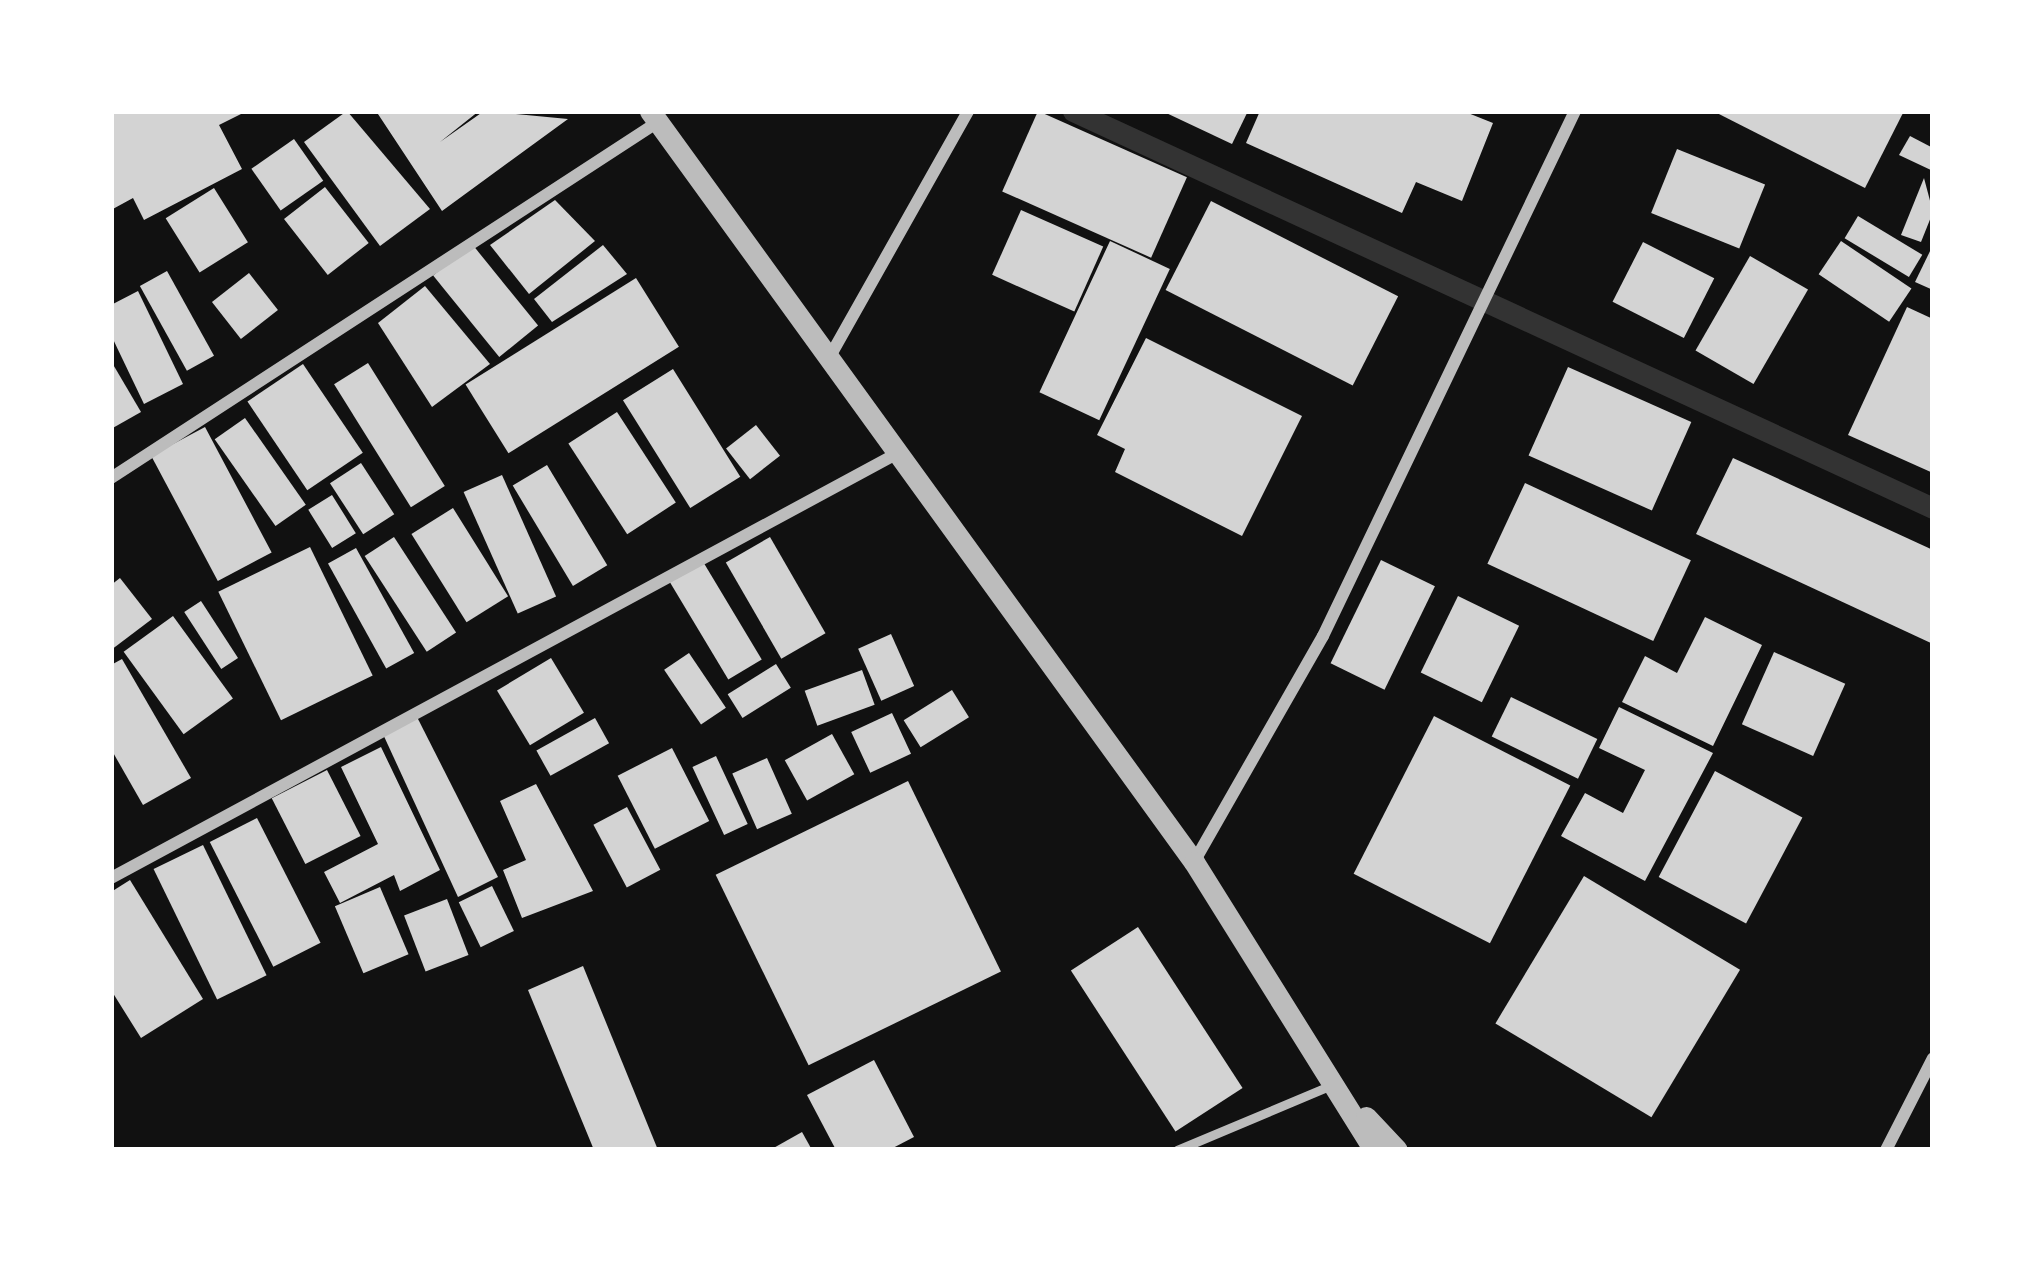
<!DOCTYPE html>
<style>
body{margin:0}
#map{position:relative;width:2044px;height:1261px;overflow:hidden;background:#111;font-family:Merriweather,serif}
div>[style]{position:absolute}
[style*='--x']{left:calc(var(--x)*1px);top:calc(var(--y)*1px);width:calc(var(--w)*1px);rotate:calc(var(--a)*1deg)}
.stream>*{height:21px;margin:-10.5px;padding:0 10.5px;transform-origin:10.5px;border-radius:10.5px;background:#333}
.building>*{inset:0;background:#d3d3d3;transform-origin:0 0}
.service>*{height:9px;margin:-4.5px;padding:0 4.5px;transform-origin:4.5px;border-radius:4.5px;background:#bcbcbc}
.minor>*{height:12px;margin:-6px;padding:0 6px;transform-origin:6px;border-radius:6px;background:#bcbcbc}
.tertiary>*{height:21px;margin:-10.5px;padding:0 10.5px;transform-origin:10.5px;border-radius:10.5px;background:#bcbcbc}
span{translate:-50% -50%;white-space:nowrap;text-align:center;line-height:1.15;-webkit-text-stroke:9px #fff;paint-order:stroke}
.frame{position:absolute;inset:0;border:114px solid #fff;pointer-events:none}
</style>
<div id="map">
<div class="stream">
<i style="--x:1073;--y:111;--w:947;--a:24.78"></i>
</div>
<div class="building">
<i style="clip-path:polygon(111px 111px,247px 111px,219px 125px,242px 169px,144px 220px,133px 198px,111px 210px)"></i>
<i style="clip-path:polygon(347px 111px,430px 209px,380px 246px,304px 142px)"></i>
<i style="clip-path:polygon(376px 111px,479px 111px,440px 142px,484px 111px,568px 119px,442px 211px)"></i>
<i style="left:1038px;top:111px;width:163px;height:88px;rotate:24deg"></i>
<i style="clip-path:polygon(1162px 111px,1248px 111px,1232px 144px)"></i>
<i style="clip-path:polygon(1260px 111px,1463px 111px,1493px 123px,1462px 201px,1416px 182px,1402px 213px,1246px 143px)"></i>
<i style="clip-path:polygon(1713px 111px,1904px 111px,1865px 188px)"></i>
<i style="clip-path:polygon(1910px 136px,1933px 148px,1933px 171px,1899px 155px)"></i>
<i style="left:294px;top:139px;width:51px;height:52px;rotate:55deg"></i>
<i style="left:1677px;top:149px;width:95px;height:69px;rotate:22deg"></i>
<i style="clip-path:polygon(1924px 178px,1933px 212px,1921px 242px,1901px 235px)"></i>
<i style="left:325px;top:187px;width:71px;height:52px;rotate:52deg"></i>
<i style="left:214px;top:188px;width:64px;height:57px;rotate:58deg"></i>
<i style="clip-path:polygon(555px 200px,595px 241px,529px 294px,490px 245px)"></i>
<i style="left:1211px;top:201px;width:210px;height:100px;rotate:27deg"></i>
<i style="left:1021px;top:210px;width:90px;height:71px;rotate:24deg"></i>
<i style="left:1858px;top:216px;width:75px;height:26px;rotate:31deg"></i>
<i style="left:1110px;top:241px;width:66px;height:167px;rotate:25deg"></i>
<i style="left:1841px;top:241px;width:85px;height:40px;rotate:34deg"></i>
<i style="left:1643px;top:242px;width:80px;height:67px;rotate:27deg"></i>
<i style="left:472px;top:244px;width:105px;height:50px;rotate:51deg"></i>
<i style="clip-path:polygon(603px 245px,627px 274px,552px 322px,534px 299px)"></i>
<i style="clip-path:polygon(1933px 245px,1933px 290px,1915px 282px)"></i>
<i style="left:1750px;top:256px;width:67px;height:109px;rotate:30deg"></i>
<i style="left:167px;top:271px;width:97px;height:31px;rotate:61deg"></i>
<i style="left:249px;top:273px;width:47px;height:47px;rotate:52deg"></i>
<i style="left:636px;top:278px;width:81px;height:201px;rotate:58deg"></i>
<i style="clip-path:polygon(425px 286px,490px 364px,432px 407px,378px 323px)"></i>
<i style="clip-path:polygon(138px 291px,183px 384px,144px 404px,111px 335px,111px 305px)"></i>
<i style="clip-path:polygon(1907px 307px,1933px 319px,1933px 473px,1848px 435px)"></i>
<i style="clip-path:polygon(1146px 338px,1302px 416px,1242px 536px,1115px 472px,1125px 449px,1097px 435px)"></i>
<i style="clip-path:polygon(111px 361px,141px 412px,111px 429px)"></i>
<i style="left:368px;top:363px;width:145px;height:40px;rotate:58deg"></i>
<i style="left:303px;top:364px;width:107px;height:67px;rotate:56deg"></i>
<i style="left:1568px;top:367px;width:135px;height:97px;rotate:24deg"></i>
<i style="left:673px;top:369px;width:127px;height:59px;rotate:58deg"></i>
<i style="left:617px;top:412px;width:108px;height:58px;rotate:57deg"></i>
<i style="left:245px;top:418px;width:106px;height:37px;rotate:55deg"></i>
<i style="left:756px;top:425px;width:39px;height:38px;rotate:52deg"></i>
<i style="left:205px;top:427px;width:142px;height:61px;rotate:62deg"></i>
<i style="clip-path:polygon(1733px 458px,1933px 550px,1933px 644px,1696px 534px)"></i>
<i style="left:361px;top:463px;width:61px;height:37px;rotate:57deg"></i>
<i style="left:547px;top:465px;width:117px;height:40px;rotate:59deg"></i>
<i style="left:502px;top:475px;width:133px;height:42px;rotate:66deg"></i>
<i style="left:1525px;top:483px;width:183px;height:89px;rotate:25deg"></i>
<i style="left:332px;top:495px;width:45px;height:28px;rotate:58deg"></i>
<i style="left:453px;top:508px;width:104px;height:49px;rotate:58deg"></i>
<i style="left:394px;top:537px;width:114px;height:35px;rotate:57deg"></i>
<i style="left:770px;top:537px;width:111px;height:51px;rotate:60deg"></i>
<i style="left:310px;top:547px;width:143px;height:102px;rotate:64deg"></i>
<i style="left:356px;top:548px;width:120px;height:32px;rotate:61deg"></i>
<i style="left:702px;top:560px;width:116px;height:39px;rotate:59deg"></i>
<i style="left:1381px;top:560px;width:60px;height:115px;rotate:26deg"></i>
<i style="clip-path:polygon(120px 578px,152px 619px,111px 650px,111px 585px)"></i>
<i style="left:1458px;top:596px;width:68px;height:85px;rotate:26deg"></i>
<i style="left:201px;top:601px;width:68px;height:20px;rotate:57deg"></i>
<i style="left:173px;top:616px;width:102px;height:61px;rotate:54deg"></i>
<i style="clip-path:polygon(1705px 617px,1762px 645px,1713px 746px,1622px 702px,1645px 656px,1677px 673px)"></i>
<i style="left:891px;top:634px;width:57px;height:36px;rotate:66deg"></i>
<i style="left:1774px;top:652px;width:78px;height:79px;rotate:24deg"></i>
<i style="left:689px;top:653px;width:66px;height:30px;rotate:56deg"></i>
<i style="left:551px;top:658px;width:64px;height:63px;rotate:59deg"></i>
<i style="clip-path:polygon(122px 659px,191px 778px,143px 805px,111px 749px,111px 665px)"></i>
<i style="left:776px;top:664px;width:28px;height:57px;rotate:58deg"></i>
<i style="left:862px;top:670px;width:37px;height:61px;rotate:70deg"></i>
<i style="left:952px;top:690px;width:32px;height:57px;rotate:58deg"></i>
<i style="left:1511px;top:697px;width:96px;height:44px;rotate:26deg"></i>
<i style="clip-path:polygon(1619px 707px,1713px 753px,1645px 881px,1561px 836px,1585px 793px,1623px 813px,1645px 770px,1599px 748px)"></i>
<i style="left:892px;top:713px;width:45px;height:45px;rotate:65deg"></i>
<i style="clip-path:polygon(416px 715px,498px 877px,458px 897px,382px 732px)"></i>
<i style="left:1434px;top:716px;width:153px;height:177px;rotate:27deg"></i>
<i style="left:595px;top:718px;width:29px;height:67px;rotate:61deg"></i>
<i style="left:832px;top:734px;width:46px;height:54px;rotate:61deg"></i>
<i style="clip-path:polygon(381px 747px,440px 870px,400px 891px,394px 875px,340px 903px,324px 872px,378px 844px,341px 767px)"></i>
<i style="left:672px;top:748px;width:82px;height:61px;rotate:63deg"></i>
<i style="left:716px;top:756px;width:75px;height:26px;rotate:65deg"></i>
<i style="left:767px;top:758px;width:61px;height:38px;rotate:66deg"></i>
<i style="left:327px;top:770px;width:74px;height:62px;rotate:63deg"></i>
<i style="left:1715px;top:771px;width:99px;height:120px;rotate:28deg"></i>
<i style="left:908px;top:781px;width:212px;height:214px;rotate:64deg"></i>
<i style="clip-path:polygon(536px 784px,593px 891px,522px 918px,503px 870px,526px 860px,500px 801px)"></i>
<i style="left:627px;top:807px;width:71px;height:38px;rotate:62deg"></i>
<i style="left:257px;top:818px;width:140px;height:53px;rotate:63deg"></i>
<i style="left:203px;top:845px;width:145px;height:55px;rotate:64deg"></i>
<i style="left:1584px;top:876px;width:182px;height:172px;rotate:31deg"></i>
<i style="clip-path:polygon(130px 880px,203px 999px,141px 1038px,111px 990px,111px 892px)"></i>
<i style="left:492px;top:886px;width:50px;height:37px;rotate:64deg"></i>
<i style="left:380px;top:887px;width:73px;height:49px;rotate:67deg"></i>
<i style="left:447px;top:899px;width:60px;height:46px;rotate:69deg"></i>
<i style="left:1138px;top:927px;width:192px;height:80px;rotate:57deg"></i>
<i style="clip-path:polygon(583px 966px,658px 1150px,594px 1150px,528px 990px)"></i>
<i style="clip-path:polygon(874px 1060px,914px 1137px,889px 1150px,836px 1150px,807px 1095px)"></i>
<i style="clip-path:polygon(802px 1132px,812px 1150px,770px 1150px)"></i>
</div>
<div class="service">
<i style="--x:1177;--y:1150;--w:170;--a:-22.8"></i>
</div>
<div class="minor">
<i style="--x:833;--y:351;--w:275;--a:-60.6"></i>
<i style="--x:111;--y:478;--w:653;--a:-33.06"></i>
<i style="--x:1194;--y:862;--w:260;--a:-60.3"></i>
<i style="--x:1323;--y:636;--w:582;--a:-64.36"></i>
<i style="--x:111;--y:878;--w:897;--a:-28.37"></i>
<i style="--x:1886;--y:1150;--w:103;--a:-62.9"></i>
</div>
<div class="tertiary">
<i style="--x:650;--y:111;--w:927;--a:54.08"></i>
<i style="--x:1194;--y:862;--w:340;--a:58"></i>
<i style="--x:1366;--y:1117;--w:45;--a:46.8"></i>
</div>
<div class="frame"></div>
</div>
